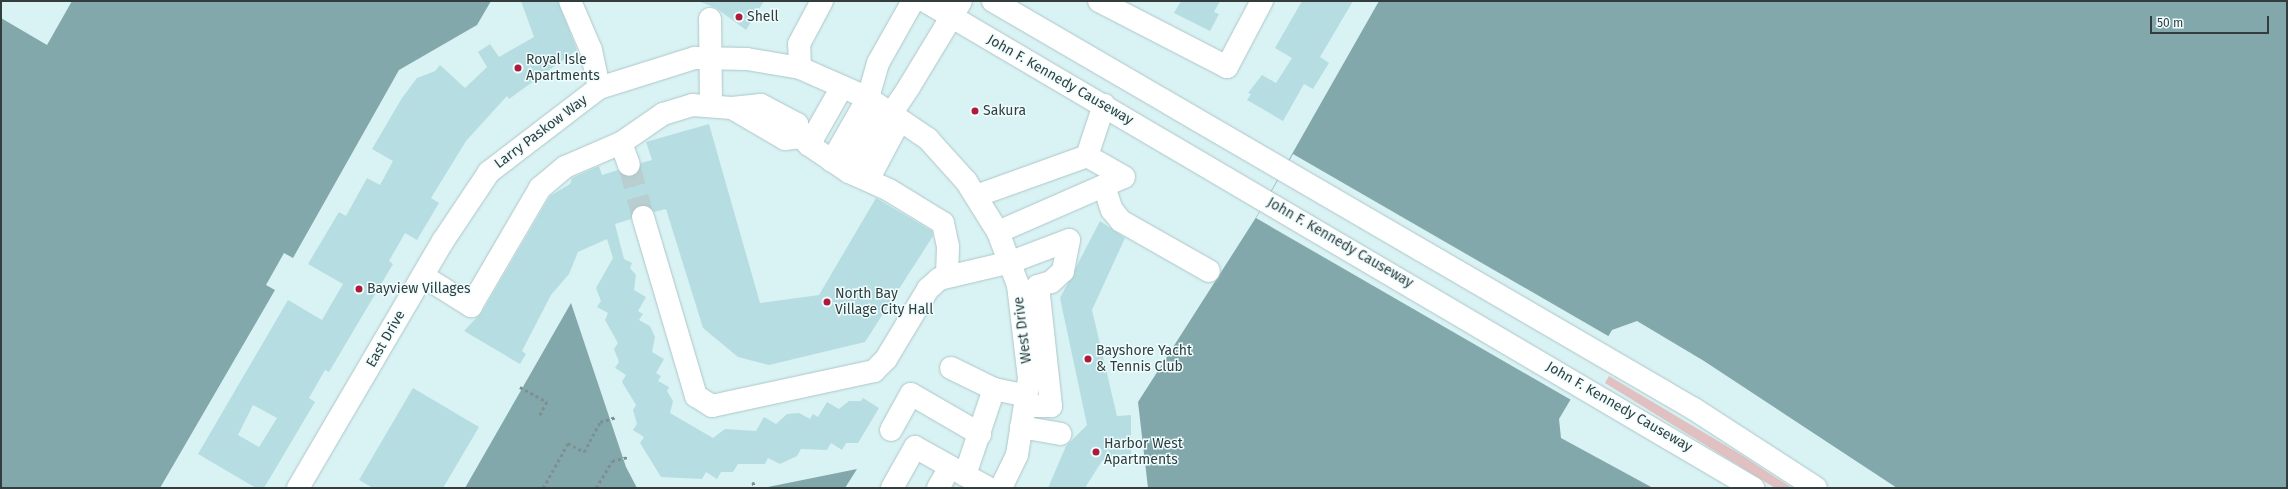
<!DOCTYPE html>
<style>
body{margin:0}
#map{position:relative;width:2288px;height:489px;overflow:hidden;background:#d9f2f4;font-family:"Fira Sans",sans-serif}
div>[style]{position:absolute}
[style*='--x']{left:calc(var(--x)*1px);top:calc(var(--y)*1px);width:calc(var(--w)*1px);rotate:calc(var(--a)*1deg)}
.green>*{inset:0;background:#e1c0c1}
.water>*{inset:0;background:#82a8ac}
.pier>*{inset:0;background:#d9f2f4;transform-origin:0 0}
.building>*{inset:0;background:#b6dee2}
.minor-tunnel>*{height:22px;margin-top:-11px;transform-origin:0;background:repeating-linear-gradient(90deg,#b8ced0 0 22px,transparent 0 33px)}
.path>*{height:2.5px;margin-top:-1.25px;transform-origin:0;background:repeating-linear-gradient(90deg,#7e8f90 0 3px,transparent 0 6px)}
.roads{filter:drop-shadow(0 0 1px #adc6c8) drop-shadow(0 0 1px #adc6c8)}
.minor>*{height:22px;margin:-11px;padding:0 11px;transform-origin:11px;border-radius:11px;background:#fff}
.major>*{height:22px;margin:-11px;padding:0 11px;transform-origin:11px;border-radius:11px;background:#fff}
.dots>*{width:11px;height:11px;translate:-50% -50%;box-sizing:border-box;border:2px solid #eefdfe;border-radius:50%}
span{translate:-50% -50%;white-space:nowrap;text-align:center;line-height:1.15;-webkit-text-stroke:3px #eefdfe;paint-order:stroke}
.poi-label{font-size:14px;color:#333d3e}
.left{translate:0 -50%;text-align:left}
.street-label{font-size:14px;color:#333d3e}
.frame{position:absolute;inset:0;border:2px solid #333d3e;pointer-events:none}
.scale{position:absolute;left:2150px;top:16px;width:119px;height:18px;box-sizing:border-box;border:2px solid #333d3e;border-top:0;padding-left:5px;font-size:12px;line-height:14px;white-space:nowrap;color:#333d3e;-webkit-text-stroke:3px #eefdfe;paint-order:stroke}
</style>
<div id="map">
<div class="green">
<i style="clip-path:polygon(1609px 376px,1740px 454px,1792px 488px,1775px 488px,1605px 383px)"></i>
</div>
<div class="water">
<i style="clip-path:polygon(72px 1px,491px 1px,477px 25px,399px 70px,293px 258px,284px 253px,266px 285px,275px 290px,160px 488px,1px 488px,1px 18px,47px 45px)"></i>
<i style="clip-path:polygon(1379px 1px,2287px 1px,2287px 488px,1897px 488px,1704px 361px,1637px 321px,1612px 330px,1559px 419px,1561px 438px,1653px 488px,1148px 488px,1138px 402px,1255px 219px)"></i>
<i style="clip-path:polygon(571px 303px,626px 467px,637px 488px,465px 488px)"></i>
<i style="clip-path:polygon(857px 469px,845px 488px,763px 488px)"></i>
</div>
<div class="pier">
<i style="left:1293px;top:154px;width:366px;height:74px;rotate:30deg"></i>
</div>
<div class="building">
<i style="clip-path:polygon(evenodd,521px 1px,558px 1px,577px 50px,509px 99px,507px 96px,466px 141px,431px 198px,439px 203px,417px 240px,405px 233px,389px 261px,393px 264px,329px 372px,325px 370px,309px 398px,315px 402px,264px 488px,256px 488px,198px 454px,288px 300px,322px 320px,343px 284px,308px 264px,339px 212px,346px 216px,367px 178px,380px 185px,393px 161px,372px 149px,402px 98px,417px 78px,435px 71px,440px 65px,465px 88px,487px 67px,478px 52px,490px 44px,499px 57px,534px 37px,521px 1px,253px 405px,277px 418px,259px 447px,238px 435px,253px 405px)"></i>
<i style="clip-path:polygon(698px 1px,764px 1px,746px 30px,716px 8px)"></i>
<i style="clip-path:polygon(1181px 1px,1220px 1px,1214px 12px,1219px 14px,1210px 31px,1174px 13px)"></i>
<i style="clip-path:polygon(1302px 1px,1353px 1px,1320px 57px,1329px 63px,1313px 89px,1304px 84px,1283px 121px,1247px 100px,1251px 94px,1248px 93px,1262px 75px,1276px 83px,1292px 58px,1275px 48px)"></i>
<i style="clip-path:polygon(709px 124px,760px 303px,819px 295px,876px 198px,932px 231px,933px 236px,865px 342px,769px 365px,738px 357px,703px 328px,666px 209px,654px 212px,646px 205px,640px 205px,634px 209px,631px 219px,615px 224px,624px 259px,632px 263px,630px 268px,636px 275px,634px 290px,646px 297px,638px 311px,643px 314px,639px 320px,650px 326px,655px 337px,652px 352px,664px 359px,656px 373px,661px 376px,658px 381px,669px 387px,667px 391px,673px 401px,670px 413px,713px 438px,725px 429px,756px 431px,764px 417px,776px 424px,787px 414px,799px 413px,810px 419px,813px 414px,818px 417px,827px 402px,839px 409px,849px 401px,861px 401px,863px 398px,879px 408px,858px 443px,846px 443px,842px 450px,831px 443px,827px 450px,801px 449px,797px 456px,780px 464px,768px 458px,765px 464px,738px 464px,733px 472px,721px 472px,717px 479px,706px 472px,702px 479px,661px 477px,640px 443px,644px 437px,633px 430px,637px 424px,633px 410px,636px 405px,622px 382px,626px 375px,615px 368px,619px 362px,614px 349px,618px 343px,605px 320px,608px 313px,597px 307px,601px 301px,596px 288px,613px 258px,607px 239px,578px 252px,569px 274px,551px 295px,522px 351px,526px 354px,520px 364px,464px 331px,482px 312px,550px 196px,570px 184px,572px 178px,599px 166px,602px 175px,618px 170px,626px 177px,634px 177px,641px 163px,652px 160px,646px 142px)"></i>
<i style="clip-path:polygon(1100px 221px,1125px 238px,1092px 310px,1117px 416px,1131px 415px,1131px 454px,1115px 455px,1102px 461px,1085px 488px,1048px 488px,1066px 446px,1087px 425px,1060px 298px)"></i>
<i style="clip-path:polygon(413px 388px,479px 427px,443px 488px,373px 488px,359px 480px)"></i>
</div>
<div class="minor-tunnel">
<i style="--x:629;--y:165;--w:54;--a:74.9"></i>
</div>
<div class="path">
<i style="--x:520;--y:387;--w:31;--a:29"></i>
<i style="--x:547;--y:402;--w:15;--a:118"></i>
<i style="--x:753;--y:482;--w:6;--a:72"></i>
<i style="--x:543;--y:488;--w:51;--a:-60.9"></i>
<i style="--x:568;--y:443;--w:18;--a:29"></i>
<i style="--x:584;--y:452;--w:34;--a:-62"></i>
<i style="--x:600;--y:422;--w:17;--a:-17"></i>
<i style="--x:596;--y:488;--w:31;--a:-59"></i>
<i style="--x:612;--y:461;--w:16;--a:-14"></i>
</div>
<div class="roads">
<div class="minor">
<i style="--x:570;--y:1;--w:53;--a:66.8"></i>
<i style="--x:591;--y:50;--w:39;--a:78"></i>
<i style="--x:1099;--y:1;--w:144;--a:27.3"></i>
<i style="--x:1227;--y:67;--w:75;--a:-62.1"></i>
<i style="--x:710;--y:19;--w:87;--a:89.3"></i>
<i style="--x:800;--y:68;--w:24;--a:-92"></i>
<i style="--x:799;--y:44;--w:49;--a:-61.9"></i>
<i style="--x:732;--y:108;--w:61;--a:30.3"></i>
<i style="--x:785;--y:139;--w:16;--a:-7"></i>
<i style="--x:621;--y:143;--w:23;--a:70"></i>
<i style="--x:809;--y:145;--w:48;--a:34"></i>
<i style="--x:849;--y:172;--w:44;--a:24.2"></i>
<i style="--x:889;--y:190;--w:63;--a:31.4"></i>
<i style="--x:943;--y:223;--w:25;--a:78"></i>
<i style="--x:948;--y:247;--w:27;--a:92"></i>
<i style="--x:832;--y:161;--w:73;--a:-60.3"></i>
<i style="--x:868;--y:98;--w:36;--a:-74"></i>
<i style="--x:878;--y:63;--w:71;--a:-60.6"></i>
<i style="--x:849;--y:172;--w:60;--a:-60"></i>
<i style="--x:879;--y:120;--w:13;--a:-27"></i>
<i style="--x:891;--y:114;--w:32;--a:-56"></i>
<i style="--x:909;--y:87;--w:100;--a:-58.8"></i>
<i style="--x:868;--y:180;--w:55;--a:-62"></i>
<i style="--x:894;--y:131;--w:17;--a:-100"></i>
<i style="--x:1104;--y:186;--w:25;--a:72"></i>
<i style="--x:1112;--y:210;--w:14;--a:51"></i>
<i style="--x:1121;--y:221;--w:101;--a:29.6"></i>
<i style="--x:976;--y:196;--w:118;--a:-19.8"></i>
<i style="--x:1087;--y:156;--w:54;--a:-71.6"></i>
<i style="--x:643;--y:217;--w:187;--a:73.5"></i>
<i style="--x:696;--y:396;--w:19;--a:32"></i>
<i style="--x:712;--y:406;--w:166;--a:-12.2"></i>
<i style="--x:874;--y:371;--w:17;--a:-45"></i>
<i style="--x:886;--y:359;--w:82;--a:-59"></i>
<i style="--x:928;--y:289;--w:15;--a:-42"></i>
<i style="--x:939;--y:279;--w:74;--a:-13.3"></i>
<i style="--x:1011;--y:262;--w:62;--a:-20.8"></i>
<i style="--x:1069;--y:240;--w:32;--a:101"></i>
<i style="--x:1063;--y:271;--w:16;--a:137"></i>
<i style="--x:1051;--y:282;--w:14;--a:163"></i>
<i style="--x:1038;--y:286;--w:121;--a:83.8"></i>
<i style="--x:1051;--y:406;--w:26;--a:180"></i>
<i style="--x:998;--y:232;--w:137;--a:-23.6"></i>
<i style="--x:1124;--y:177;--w:43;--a:-150.4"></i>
<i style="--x:423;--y:276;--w:57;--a:32"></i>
<i style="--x:471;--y:306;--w:137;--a:-59.7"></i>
<i style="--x:540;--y:188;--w:33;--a:-40"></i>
<i style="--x:565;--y:167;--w:61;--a:-23.2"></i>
<i style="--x:621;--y:143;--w:51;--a:-34.6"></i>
<i style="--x:663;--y:114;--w:30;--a:-17"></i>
<i style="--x:692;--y:105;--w:40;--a:4.3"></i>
<i style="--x:732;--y:108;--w:29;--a:-6"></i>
<i style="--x:761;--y:105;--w:41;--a:27.8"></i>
<i style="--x:797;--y:124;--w:14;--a:73"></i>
<i style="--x:801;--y:137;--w:11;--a:45"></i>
<i style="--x:809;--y:145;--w:67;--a:-60.4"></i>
<i style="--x:951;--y:368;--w:48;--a:26"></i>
<i style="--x:1021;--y:427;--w:40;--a:10"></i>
<i style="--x:891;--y:430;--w:41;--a:-60.9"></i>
<i style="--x:911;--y:394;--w:80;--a:30.1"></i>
<i style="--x:965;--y:475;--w:26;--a:29"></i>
<i style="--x:298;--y:488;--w:286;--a:-59.6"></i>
<i style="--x:443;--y:241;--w:83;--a:-56.3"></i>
<i style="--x:489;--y:172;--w:138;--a:-37.4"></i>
<i style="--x:599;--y:88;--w:101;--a:-17.4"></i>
<i style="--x:695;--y:58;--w:52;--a:1.1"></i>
<i style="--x:747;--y:59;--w:54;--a:9.6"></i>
<i style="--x:800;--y:68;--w:74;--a:23.8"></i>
<i style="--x:868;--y:98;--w:73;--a:34.3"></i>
<i style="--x:928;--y:139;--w:57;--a:47.9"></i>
<i style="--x:966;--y:181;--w:60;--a:57.9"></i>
<i style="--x:998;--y:232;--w:57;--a:69.3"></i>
<i style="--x:1018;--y:285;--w:95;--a:83.3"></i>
<i style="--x:1029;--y:379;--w:77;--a:99"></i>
<i style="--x:1017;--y:455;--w:37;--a:116"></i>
<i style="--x:892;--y:488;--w:47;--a:-60.7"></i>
<i style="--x:915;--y:447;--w:57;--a:29.2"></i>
<i style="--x:965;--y:475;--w:91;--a:-71.4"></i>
<i style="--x:994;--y:389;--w:33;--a:12"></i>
<i style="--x:938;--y:488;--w:24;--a:-60"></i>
</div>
<div class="major">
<i style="--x:925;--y:1;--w:961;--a:30.46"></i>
<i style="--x:993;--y:1;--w:811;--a:30.2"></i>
<i style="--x:1694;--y:409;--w:145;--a:32.9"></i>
</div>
</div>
<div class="dots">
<i style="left:739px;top:17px;background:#ae193c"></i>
<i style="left:518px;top:68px;background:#ae193c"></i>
<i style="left:975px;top:111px;background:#ae193c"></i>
<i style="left:359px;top:289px;background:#ae193c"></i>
<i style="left:827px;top:302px;background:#ae193c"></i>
<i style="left:1088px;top:359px;background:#ae193c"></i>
<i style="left:1096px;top:452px;background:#ae193c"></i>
</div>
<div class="poi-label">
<span class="left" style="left:747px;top:17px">Shell</span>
<span class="left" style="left:526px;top:68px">Royal Isle<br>Apartments</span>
<span class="left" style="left:983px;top:111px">Sakura</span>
<span class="left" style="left:367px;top:289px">Bayview Villages</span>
<span class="left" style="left:835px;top:302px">North Bay<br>Village City Hall</span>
<span class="left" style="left:1096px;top:359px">Bayshore Yacht<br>&amp; Tennis Club</span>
<span class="left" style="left:1104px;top:452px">Harbor West<br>Apartments</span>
</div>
<div class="street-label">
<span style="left:1060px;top:80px;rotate:30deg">John F. Kennedy Causeway</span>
<span style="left:541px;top:132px;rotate:-37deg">Larry Paskow Way</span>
<span style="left:1340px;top:243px;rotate:30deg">John F. Kennedy Causeway</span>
<span style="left:1023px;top:330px;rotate:-97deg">West Drive</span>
<span style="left:386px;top:339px;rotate:-60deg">East Drive</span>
<span style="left:1619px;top:407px;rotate:30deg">John F. Kennedy Causeway</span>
</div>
<div class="frame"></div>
<div class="scale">50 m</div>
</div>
